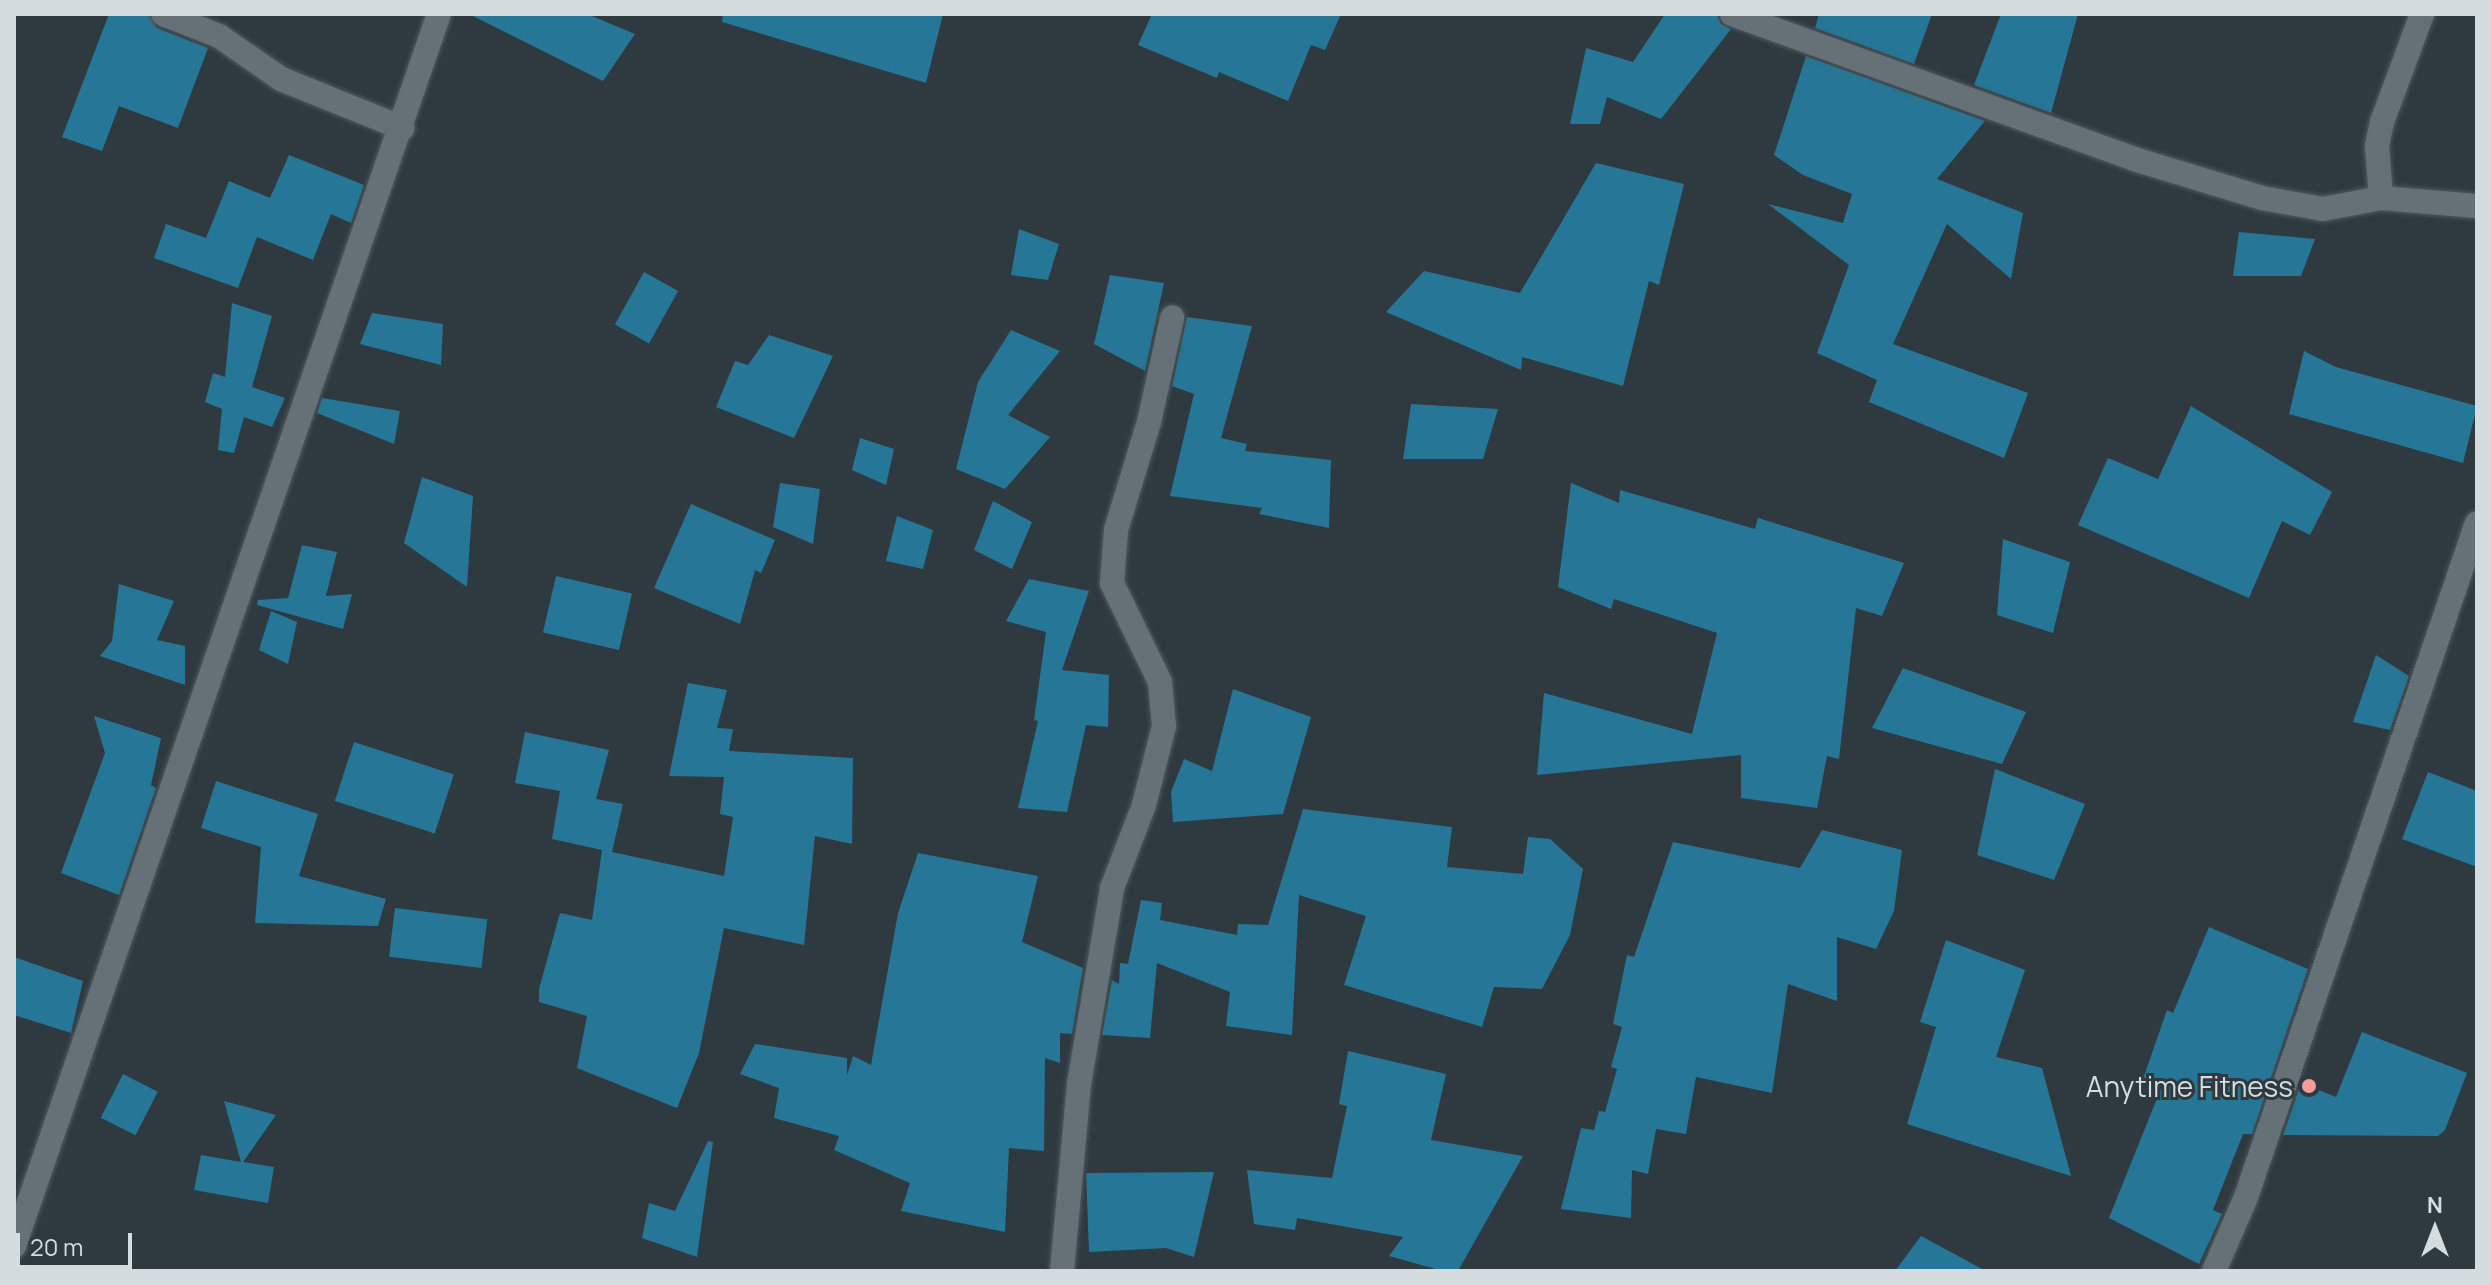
<!DOCTYPE html>
<style>
body{margin:0}
#map{position:relative;width:2491px;height:1285px;overflow:hidden;background:#2e3a3f;font-family:Manrope,sans-serif}
div>[style]{position:absolute}
[style*='--x']{left:calc(var(--x)*1px);top:calc(var(--y)*1px);width:calc(var(--w)*1px);rotate:calc(var(--a)*1deg)}
.building>*{inset:0;background:#267797;transform-origin:0 0}
.roads{filter:drop-shadow(0 0 2px #4f595e) drop-shadow(0 0 2px #4f595e)}
.minor>*{height:24px;margin:-12px;padding:0 12px;transform-origin:12px;border-radius:12px;background:#657177}
.dots>*{width:22px;height:22px;translate:-50% -50%;box-sizing:border-box;border:4px solid #2e3a3f;border-radius:50%}
span{translate:-50% -50%;white-space:nowrap;text-align:center;line-height:1.15;-webkit-text-stroke:6px #2e3a3f;paint-order:stroke}
.poi-label{font-size:28px;color:#d5dce0}
.right{translate:-100% -50%;text-align:right}
.frame{position:absolute;inset:0;border:16px solid #d5dce0;pointer-events:none}
.north{position:absolute;left:2395px;top:1189px;width:80px;height:80px;-webkit-text-stroke:6px #2e3a3f;paint-order:stroke;rotate:0deg;font-size:22px;font-weight:700;line-height:32px;text-align:center;color:#d5dce0}
.north::after{content:'';display:block;margin:auto;width:28px;height:36px;background:#d5dce0;clip-path:polygon(50% 0,100% 100%,50% 72%,0 100%)}
.scale{position:absolute;left:16px;top:1233px;width:116px;height:36px;box-sizing:border-box;border:4px solid #d5dce0;border-top:0;padding-left:10px;font-size:24px;line-height:28px;white-space:nowrap;color:#d5dce0;-webkit-text-stroke:6px #2e3a3f;paint-order:stroke}
</style>
<div id="map">
<div class="building">
<i style="clip-path:polygon(109px 14px,148px 14px,157px 28px,208px 48px,178px 128px,119px 106px,102px 151px,62px 137px)"></i>
<i style="clip-path:polygon(469px 14px,587px 14px,635px 34px,603px 81px)"></i>
<i style="clip-path:polygon(723px 14px,943px 14px,926px 83px,722px 22px)"></i>
<i style="clip-path:polygon(1152px 14px,1341px 14px,1325px 50px,1311px 45px,1288px 101px,1219px 72px,1217px 78px,1138px 45px)"></i>
<i style="clip-path:polygon(1665px 14px,1717px 14px,1721px 24px,1731px 29px,1661px 119px,1607px 97px,1600px 124px,1570px 124px,1586px 48px,1633px 62px)"></i>
<i style="clip-path:polygon(1819px 14px,1932px 14px,1914px 64px,1815px 28px)"></i>
<i style="clip-path:polygon(2001px 14px,2078px 14px,2051px 113px,1974px 85px)"></i>
<i style="clip-path:polygon(1806px 56px,1985px 121px,1937px 179px,2023px 213px,2011px 279px,1947px 224px,1893px 344px,2028px 393px,2004px 458px,1869px 402px,1877px 380px,1817px 353px,1849px 265px,1768px 204px,1843px 223px,1852px 194px,1803px 175px,1774px 155px)"></i>
<i style="clip-path:polygon(289px 155px,364px 185px,351px 223px,331px 214px,313px 260px,257px 237px,238px 288px,154px 258px,166px 224px,206px 238px,229px 181px,270px 198px)"></i>
<i style="clip-path:polygon(1596px 163px,1684px 184px,1659px 285px,1649px 281px,1623px 386px,1522px 357px,1521px 370px,1386px 312px,1424px 271px,1520px 293px)"></i>
<i style="clip-path:polygon(1019px 229px,1059px 244px,1048px 280px,1011px 275px)"></i>
<i style="clip-path:polygon(2239px 232px,2315px 239px,2301px 276px,2233px 276px)"></i>
<i style="left:644px;top:272px;width:39px;height:60px;rotate:29deg"></i>
<i style="clip-path:polygon(1110px 275px,1164px 283px,1145px 371px,1094px 344px)"></i>
<i style="clip-path:polygon(232px 303px,272px 316px,252px 387px,285px 398px,272px 427px,244px 417px,234px 453px,218px 450px,222px 409px,205px 402px,213px 373px,225px 377px)"></i>
<i style="clip-path:polygon(372px 313px,443px 324px,441px 365px,360px 344px)"></i>
<i style="clip-path:polygon(1187px 317px,1252px 326px,1221px 438px,1247px 444px,1245px 451px,1331px 460px,1329px 528px,1259px 514px,1262px 508px,1170px 496px,1194px 394px,1172px 386px)"></i>
<i style="clip-path:polygon(1011px 330px,1060px 351px,1008px 415px,1050px 437px,1005px 489px,956px 469px,978px 382px)"></i>
<i style="clip-path:polygon(769px 335px,833px 356px,794px 438px,716px 407px,735px 361px,748px 365px)"></i>
<i style="clip-path:polygon(2304px 351px,2336px 367px,2477px 406px,2463px 463px,2289px 414px)"></i>
<i style="clip-path:polygon(322px 398px,400px 411px,394px 444px,317px 413px)"></i>
<i style="clip-path:polygon(1411px 404px,1498px 409px,1483px 459px,1403px 459px)"></i>
<i style="clip-path:polygon(2191px 406px,2332px 492px,2310px 535px,2282px 521px,2249px 598px,2078px 525px,2108px 458px,2158px 479px)"></i>
<i style="clip-path:polygon(860px 438px,894px 449px,886px 485px,852px 470px)"></i>
<i style="clip-path:polygon(422px 477px,473px 496px,467px 587px,404px 543px)"></i>
<i style="clip-path:polygon(780px 483px,820px 489px,813px 544px,773px 527px)"></i>
<i style="clip-path:polygon(1571px 483px,1619px 503px,1620px 490px,1755px 529px,1758px 518px,1904px 563px,1882px 616px,1856px 608px,1839px 759px,1827px 756px,1817px 808px,1741px 798px,1741px 755px,1537px 775px,1544px 693px,1692px 734px,1717px 633px,1614px 599px,1611px 609px,1558px 587px)"></i>
<i style="clip-path:polygon(993px 501px,1032px 522px,1012px 569px,974px 550px)"></i>
<i style="clip-path:polygon(691px 504px,775px 540px,761px 573px,755px 570px,740px 624px,654px 588px)"></i>
<i style="clip-path:polygon(897px 516px,933px 530px,923px 569px,886px 561px)"></i>
<i style="clip-path:polygon(2003px 539px,2070px 562px,2053px 633px,1997px 615px)"></i>
<i style="clip-path:polygon(302px 545px,337px 552px,326px 596px,352px 594px,343px 629px,257px 605px,258px 600px,288px 598px)"></i>
<i style="left:556px;top:576px;width:78px;height:58px;rotate:13deg"></i>
<i style="clip-path:polygon(1029px 579px,1089px 591px,1062px 670px,1109px 675px,1108px 727px,1086px 725px,1067px 812px,1018px 808px,1038px 721px,1034px 720px,1046px 632px,1006px 621px)"></i>
<i style="clip-path:polygon(119px 584px,174px 601px,157px 640px,185px 646px,185px 685px,100px 656px,112px 641px)"></i>
<i style="clip-path:polygon(271px 611px,297px 622px,288px 664px,259px 650px)"></i>
<i style="clip-path:polygon(2376px 655px,2409px 676px,2390px 730px,2353px 722px)"></i>
<i style="clip-path:polygon(1903px 668px,2026px 712px,2002px 764px,1872px 728px)"></i>
<i style="clip-path:polygon(688px 683px,727px 690px,717px 728px,733px 729px,729px 751px,853px 758px,852px 844px,815px 836px,804px 945px,724px 928px,699px 1053px,677px 1108px,577px 1068px,587px 1016px,539px 1002px,539px 989px,560px 913px,592px 920px,602px 850px,552px 839px,560px 791px,515px 783px,525px 732px,609px 750px,596px 799px,623px 804px,612px 852px,724px 876px,733px 817px,720px 814px,724px 777px,669px 776px)"></i>
<i style="clip-path:polygon(1233px 689px,1311px 717px,1283px 814px,1173px 822px,1171px 792px,1184px 759px,1212px 771px)"></i>
<i style="clip-path:polygon(94px 716px,161px 738px,151px 785px,156px 788px,119px 895px,61px 873px,105px 753px)"></i>
<i style="left:354px;top:742px;width:105px;height:62px;rotate:18deg"></i>
<i style="clip-path:polygon(1995px 769px,2085px 804px,2054px 880px,1977px 855px)"></i>
<i style="clip-path:polygon(2428px 772px,2477px 791px,2477px 867px,2402px 839px)"></i>
<i style="clip-path:polygon(216px 781px,318px 814px,299px 876px,386px 899px,378px 926px,255px 923px,261px 847px,201px 828px)"></i>
<i style="clip-path:polygon(1303px 809px,1452px 827px,1447px 867px,1523px 874px,1528px 837px,1550px 839px,1583px 869px,1570px 935px,1542px 989px,1494px 987px,1482px 1027px,1344px 985px,1366px 916px,1299px 895px,1292px 1035px,1226px 1026px,1230px 992px,1157px 963px,1150px 1038px,1102px 1035px,1112px 980px,1119px 984px,1120px 963px,1128px 964px,1141px 900px,1162px 903px,1160px 920px,1237px 935px,1238px 924px,1268px 925px)"></i>
<i style="clip-path:polygon(1822px 830px,1902px 850px,1894px 911px,1876px 949px,1837px 937px,1837px 1001px,1788px 984px,1772px 1093px,1696px 1077px,1686px 1134px,1656px 1129px,1648px 1174px,1632px 1170px,1631px 1218px,1561px 1209px,1581px 1128px,1594px 1130px,1599px 1111px,1605px 1112px,1617px 1069px,1611px 1067px,1622px 1027px,1613px 1024px,1627px 955px,1634px 957px,1673px 842px,1800px 868px)"></i>
<i style="clip-path:polygon(918px 853px,1038px 876px,1022px 942px,1083px 968px,1072px 1034px,1060px 1033px,1060px 1063px,1045px 1058px,1044px 1151px,1009px 1148px,1005px 1232px,901px 1211px,910px 1183px,834px 1150px,839px 1136px,774px 1118px,779px 1088px,740px 1074px,755px 1044px,847px 1058px,847px 1075px,853px 1056px,871px 1065px,898px 913px)"></i>
<i style="left:395px;top:908px;width:93px;height:49px;rotate:7deg"></i>
<i style="clip-path:polygon(2209px 927px,2308px 969px,2252px 1134px,2243px 1134px,2213px 1210px,2222px 1214px,2199px 1264px,2109px 1218px,2162px 1086px,2143px 1079px,2167px 1010px,2173px 1013px)"></i>
<i style="clip-path:polygon(1946px 940px,2025px 970px,1996px 1057px,2042px 1068px,2071px 1176px,1907px 1124px,1936px 1027px,1920px 1022px)"></i>
<i style="clip-path:polygon(14px 957px,83px 981px,71px 1033px,14px 1015px)"></i>
<i style="clip-path:polygon(2362px 1032px,2467px 1073px,2445px 1130px,2438px 1136px,2283px 1135px,2301px 1083px,2336px 1097px)"></i>
<i style="clip-path:polygon(1348px 1051px,1446px 1074px,1431px 1140px,1523px 1156px,1458px 1271px,1443px 1271px,1389px 1256px,1403px 1237px,1297px 1218px,1295px 1230px,1254px 1224px,1247px 1170px,1332px 1178px,1347px 1106px,1339px 1104px)"></i>
<i style="left:123px;top:1074px;width:39px;height:49px;rotate:27deg"></i>
<i style="clip-path:polygon(224px 1101px,276px 1115px,243px 1162px,274px 1167px,268px 1203px,194px 1190px,201px 1155px,241px 1162px)"></i>
<i style="clip-path:polygon(708px 1141px,713px 1142px,697px 1257px,642px 1238px,649px 1203px,675px 1211px)"></i>
<i style="clip-path:polygon(1214px 1172px,1194px 1257px,1166px 1248px,1089px 1252px,1086px 1173px)"></i>
<i style="clip-path:polygon(1921px 1236px,1986px 1271px,1895px 1271px)"></i>
</div>
<div class="roads">
<div class="minor">
<i style="--x:163;--y:14;--w:60;--a:21.4"></i>
<i style="--x:219;--y:36;--w:75;--a:34.7"></i>
<i style="--x:281;--y:79;--w:131;--a:22"></i>
<i style="--x:1732;--y:14;--w:427;--a:19.8"></i>
<i style="--x:2134;--y:159;--w:134;--a:16.9"></i>
<i style="--x:2262;--y:198;--w:62;--a:10.2"></i>
<i style="--x:2323;--y:209;--w:59;--a:-10.7"></i>
<i style="--x:2422;--y:14;--w:115;--a:110.3"></i>
<i style="--x:2382;--y:122;--w:25;--a:102"></i>
<i style="--x:2377;--y:146;--w:52;--a:85.6"></i>
<i style="--x:2381;--y:198;--w:96;--a:4.8"></i>
<i style="--x:14;--y:1246;--w:1303;--a:-70.97"></i>
<i style="--x:1062;--y:1271;--w:188;--a:-84.8"></i>
<i style="--x:1079;--y:1084;--w:199;--a:-80.4"></i>
<i style="--x:1112;--y:888;--w:89;--a:-68.9"></i>
<i style="--x:1144;--y:805;--w:81;--a:-75.8"></i>
<i style="--x:1164;--y:726;--w:44;--a:-95.2"></i>
<i style="--x:1160;--y:682;--w:110;--a:-115.9"></i>
<i style="--x:1112;--y:583;--w:53;--a:-85.7"></i>
<i style="--x:1116;--y:530;--w:113;--a:-73"></i>
<i style="--x:1149;--y:422;--w:107;--a:-77.5"></i>
<i style="--x:2214;--y:1271;--w:81;--a:-66.6"></i>
<i style="--x:2246;--y:1197;--w:712;--a:-71.08"></i>
</div>
</div>
<div class="dots">
<i style="left:2309px;top:1086px;background:#f59b9c"></i>
</div>
<div class="poi-label">
<span class="right" style="left:2293px;top:1086px">Anytime Fitness</span>
</div>
<div class="frame"></div>
<div class="north">N</div>
<div class="scale">20 m</div>
</div>
